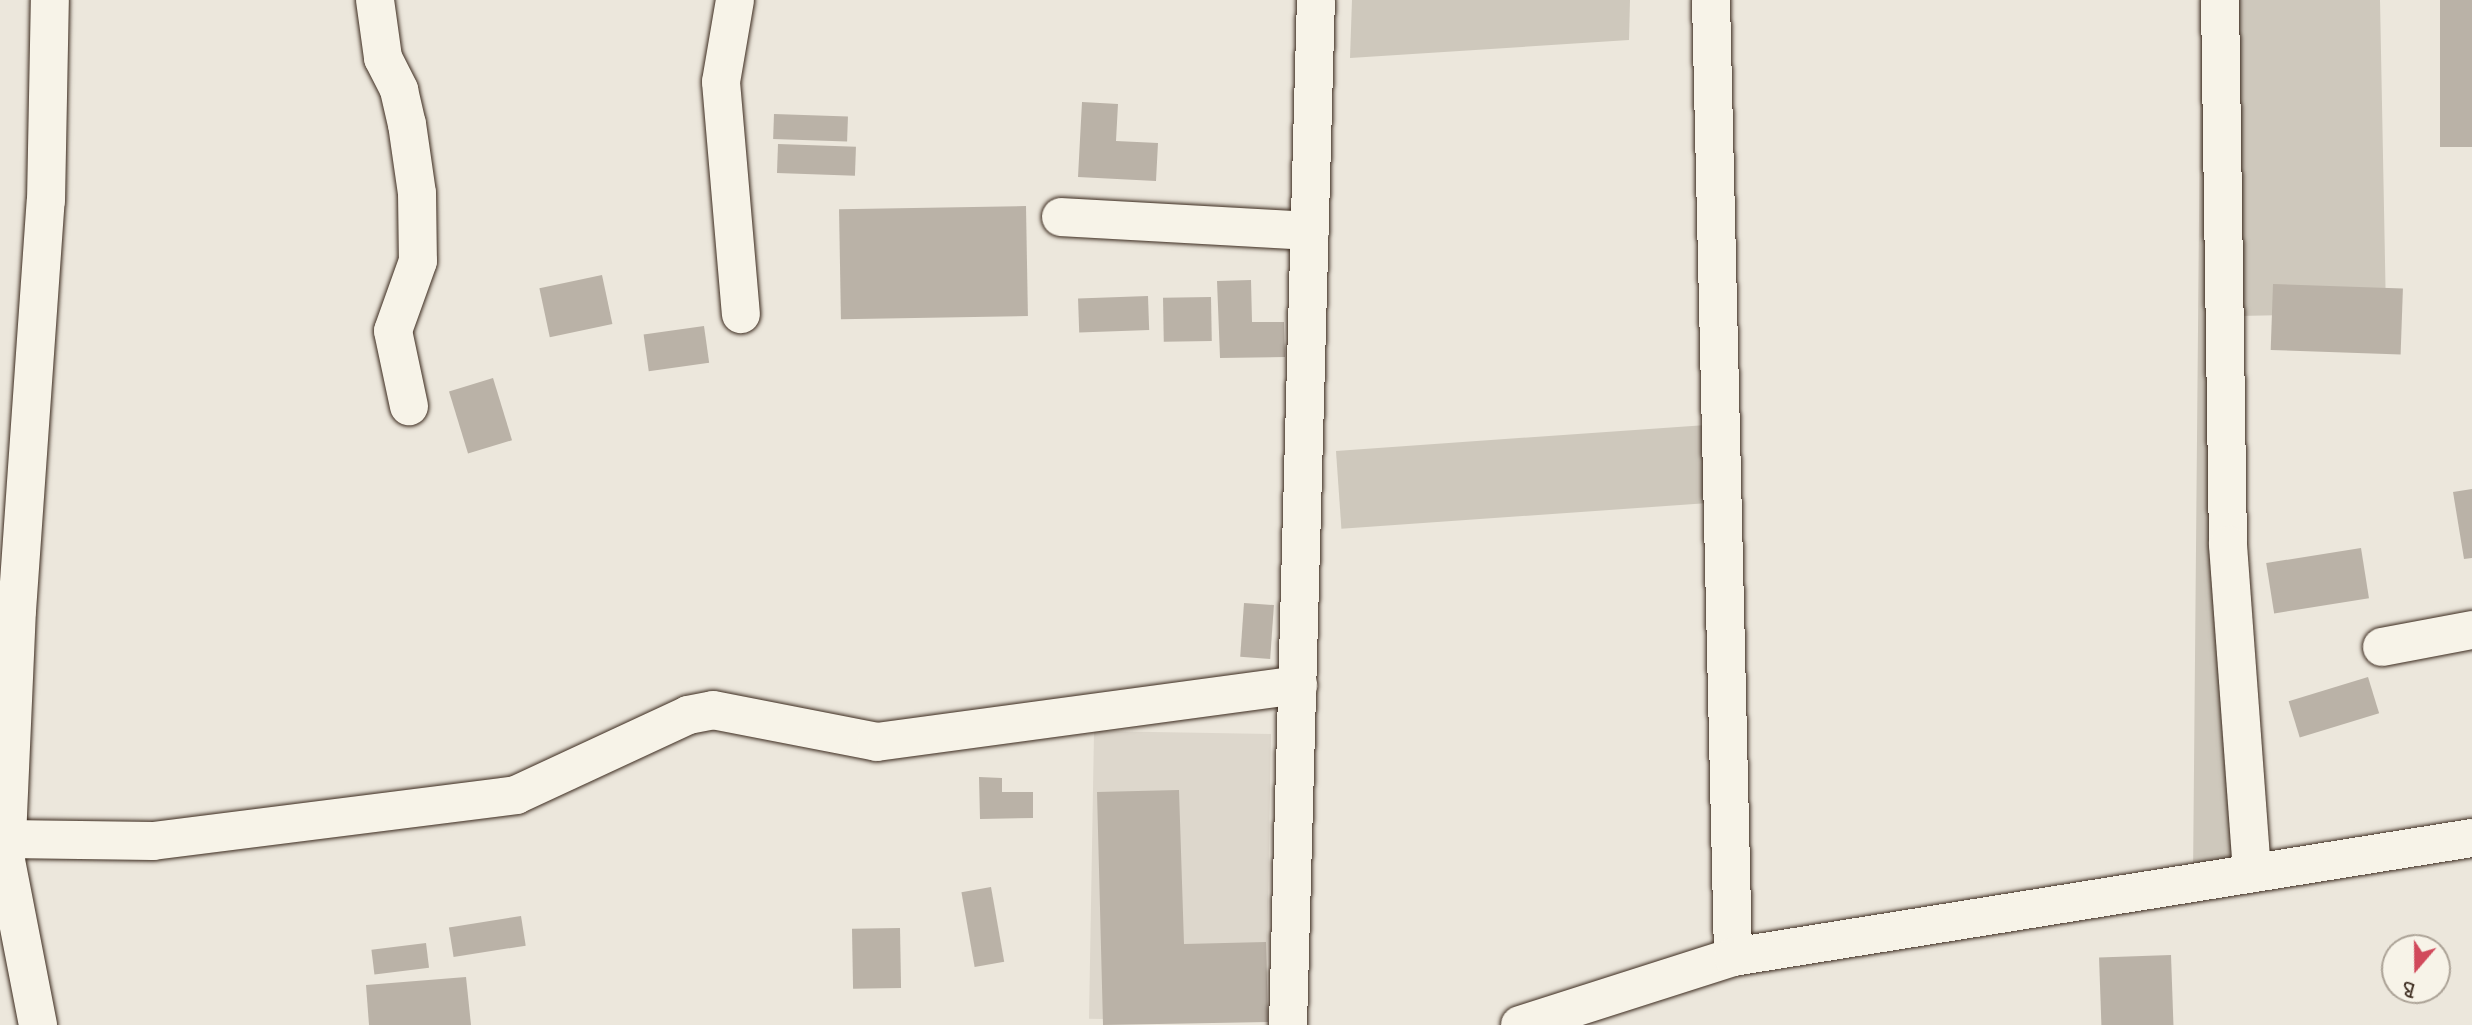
<!DOCTYPE html>
<style>
body{margin:0}
#map{position:relative;width:2472px;height:1025px;overflow:hidden;background:#ece7dc;font-family:"Indie Flower",sans-serif}
div>[style]{position:absolute}
[style*='--x']{left:calc(var(--x)*1px);top:calc(var(--y)*1px);width:calc(var(--w)*1px);rotate:calc(var(--a)*1deg)}
.built>*{inset:0;background:#ddd7cc;transform-origin:0 0}
.green>*{inset:0;background:#cec8bc;transform-origin:0 0}
.building>*{inset:0;background:#bab2a7;transform-origin:0 0}
.roads{filter:drop-shadow(0 0 2px #3b2a1e) drop-shadow(0 0 2px #3b2a1e)}
.street>*{height:38px;margin:-19px;padding:0 19px;transform-origin:19px;border-radius:19px;background:#f7f3e8}
span{translate:-50% -50%;white-space:nowrap;text-align:center;line-height:1.15;-webkit-text-stroke:5px #f7f3e8;paint-order:stroke}
.north{position:absolute;left:2381px;top:934px;width:70px;height:70px;box-sizing:border-box;background:#f7f3e8;border:2px solid #aca397;border-radius:50%;rotate:200deg;font-size:19px;font-weight:700;line-height:28px;text-align:center;color:#3b2a1e}
.north::after{content:'';display:block;margin:auto;width:24px;height:32px;background:#d1495b;clip-path:polygon(50% 0,100% 100%,50% 72%,0 100%)}
</style>
<div id="map">
<div class="built">
<i style="left:1271px;top:734px;width:288px;height:177px;rotate:91deg"></i>
</div>
<div class="green">
<i style="clip-path:polygon(1352px 0,1630px 0,1629px 40px,1350px 58px)"></i>
<i style="clip-path:polygon(2201px 0,2380px 0,2386px 313px,2239px 316px,2234px 873px,2193px 878px)"></i>
<i style="left:1735px;top:423px;width:78px;height:400px;rotate:86deg"></i>
</div>
<div class="building">
<i style="left:2440px;top:0;width:32px;height:147px"></i>
<i style="clip-path:polygon(1082px 102px,1118px 104px,1116px 141px,1158px 143px,1156px 181px,1078px 177px)"></i>
<i style="left:774px;top:114px;width:74px;height:25px;rotate:2deg"></i>
<i style="left:778px;top:144px;width:78px;height:29px;rotate:2deg"></i>
<i style="left:1026px;top:206px;width:110px;height:187px;rotate:89deg"></i>
<i style="left:602px;top:275px;width:50px;height:64px;rotate:78deg"></i>
<i style="clip-path:polygon(1251px 280px,1252px 322px,1284px 322px,1285px 357px,1220px 358px,1217px 281px)"></i>
<i style="left:2273px;top:284px;width:130px;height:66px;rotate:2deg"></i>
<i style="left:1148px;top:296px;width:34px;height:70px;rotate:88deg"></i>
<i style="left:1211px;top:297px;width:44px;height:48px;rotate:89deg"></i>
<i style="left:704px;top:326px;width:37px;height:61px;rotate:82deg"></i>
<i style="left:493px;top:378px;width:65px;height:46px;rotate:73deg"></i>
<i style="clip-path:polygon(2472px 489px,2472px 558px,2464px 559px,2453px 492px)"></i>
<i style="left:2361px;top:548px;width:51px;height:96px;rotate:81deg"></i>
<i style="left:1244px;top:603px;width:30px;height:54px;rotate:4deg"></i>
<i style="left:2368px;top:677px;width:38px;height:83px;rotate:73deg"></i>
<i style="clip-path:polygon(979px 777px,1002px 778px,1002px 792px,1033px 792px,1033px 818px,980px 819px)"></i>
<i style="clip-path:polygon(1179px 790px,1184px 944px,1266px 942px,1268px 1022px,1103px 1025px,1097px 792px)"></i>
<i style="left:991px;top:887px;width:76px;height:30px;rotate:80deg"></i>
<i style="left:521px;top:916px;width:30px;height:73px;rotate:81deg"></i>
<i style="left:900px;top:928px;width:60px;height:48px;rotate:89deg"></i>
<i style="left:426px;top:943px;width:25px;height:55px;rotate:83deg"></i>
<i style="left:2171px;top:955px;width:70px;height:72px;rotate:88deg"></i>
<i style="clip-path:polygon(466px 977px,471px 1025px,369px 1025px,366px 985px)"></i>
</div>
<div class="roads">
<div class="street">
<i style="--x:375;--y:0;--w:59;--a:82.1"></i>
<i style="--x:383;--y:58;--w:36;--a:63"></i>
<i style="--x:399;--y:90;--w:35;--a:77"></i>
<i style="--x:407;--y:124;--w:70;--a:81.8"></i>
<i style="--x:417;--y:193;--w:68;--a:89.2"></i>
<i style="--x:418;--y:261;--w:74;--a:109.7"></i>
<i style="--x:393;--y:331;--w:77;--a:78"></i>
<i style="--x:735;--y:0;--w:83;--a:99.7"></i>
<i style="--x:721;--y:82;--w:233;--a:85.1"></i>
<i style="--x:1711;--y:0;--w:957;--a:88.68"></i>
<i style="--x:2220;--y:0;--w:545;--a:89.16"></i>
<i style="--x:2228;--y:545;--w:329;--a:85.8"></i>
<i style="--x:1061;--y:217;--w:249;--a:3.2"></i>
<i style="--x:2382;--y:647;--w:92;--a:-10.7"></i>
<i style="--x:7;--y:839;--w:146;--a:0.8"></i>
<i style="--x:153;--y:841;--w:366;--a:-7.2"></i>
<i style="--x:516;--y:795;--w:190;--a:-24.9"></i>
<i style="--x:688;--y:715;--w:25;--a:-11"></i>
<i style="--x:713;--y:710;--w:167;--a:11"></i>
<i style="--x:877;--y:742;--w:425;--a:-7.7"></i>
<i style="--x:38;--y:1025;--w:167;--a:-101"></i>
<i style="--x:6;--y:861;--w:250;--a:-87.5"></i>
<i style="--x:17;--y:611;--w:411;--a:-86"></i>
<i style="--x:46;--y:201;--w:201;--a:-88.9"></i>
<i style="--x:1288;--y:1025;--w:1025;--a:-88.44"></i>
<i style="--x:1520;--y:1025;--w:224;--a:-17.7"></i>
<i style="--x:1733;--y:957;--w:749;--a:-9.15"></i>
</div>
</div>
<div class="north">B</div>
</div>
